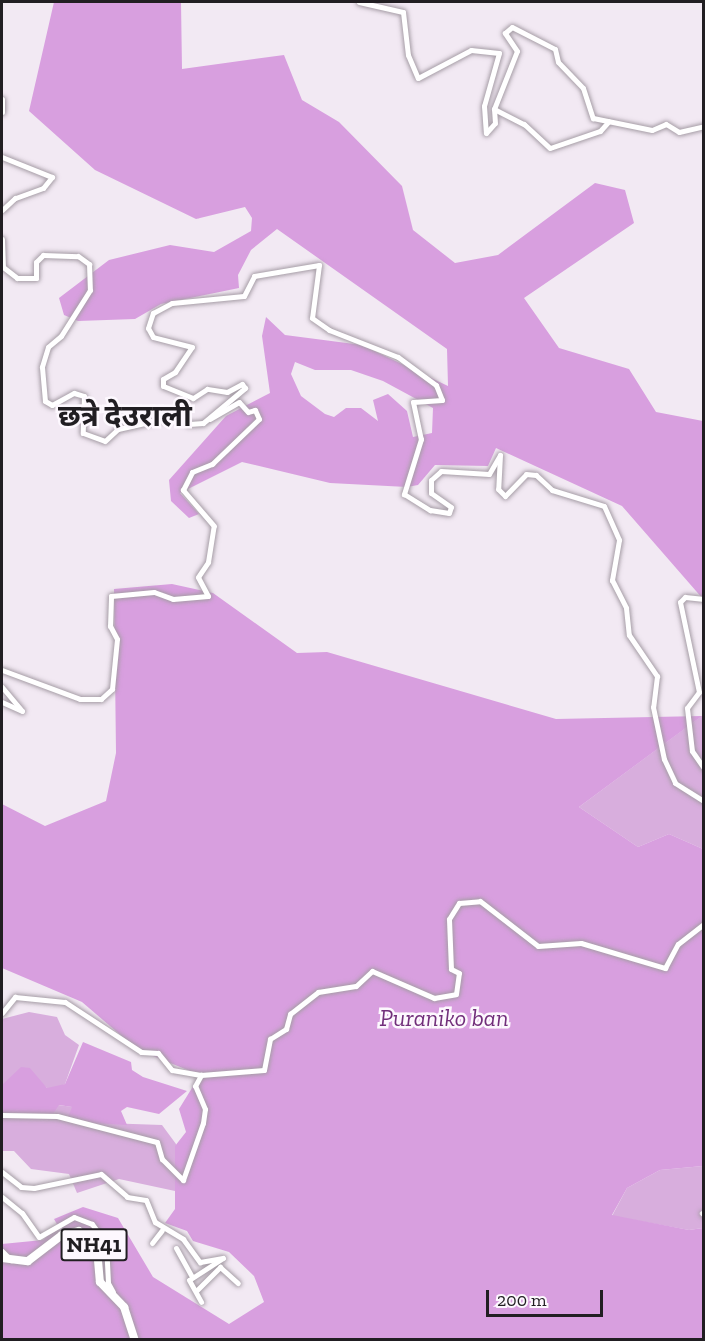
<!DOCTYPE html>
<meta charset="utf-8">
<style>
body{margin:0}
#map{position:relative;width:705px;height:1341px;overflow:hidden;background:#f2e9f3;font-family:"Zilla Slab","Noto Sans Devanagari",serif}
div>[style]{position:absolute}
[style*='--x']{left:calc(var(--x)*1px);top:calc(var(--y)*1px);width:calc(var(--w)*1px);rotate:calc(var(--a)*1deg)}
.green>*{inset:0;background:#d8aedd}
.forest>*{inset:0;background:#d89fdf}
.roads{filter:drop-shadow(0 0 2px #a69da6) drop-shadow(0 0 2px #a69da6)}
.minor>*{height:5px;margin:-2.5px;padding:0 2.5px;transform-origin:2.5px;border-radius:2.5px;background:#fff}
.highway>*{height:8px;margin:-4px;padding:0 4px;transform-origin:4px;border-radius:4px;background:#fff}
span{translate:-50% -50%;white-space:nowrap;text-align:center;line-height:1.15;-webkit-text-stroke:5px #fdf8fe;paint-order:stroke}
.shield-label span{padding:2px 4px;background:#fdf8fe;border:2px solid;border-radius:4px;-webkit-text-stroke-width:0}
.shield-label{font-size:22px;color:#211e22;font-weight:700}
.park-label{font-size:24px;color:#722f7b;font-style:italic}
.district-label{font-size:30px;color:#211e22;font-weight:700}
.frame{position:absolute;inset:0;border:3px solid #211e22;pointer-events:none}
.scale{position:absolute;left:486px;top:1290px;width:117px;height:27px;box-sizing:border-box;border:3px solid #211e22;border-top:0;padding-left:8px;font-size:18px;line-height:21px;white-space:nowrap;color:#211e22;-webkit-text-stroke:4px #fdf8fe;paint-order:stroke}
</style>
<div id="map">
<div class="green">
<i style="clip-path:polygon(703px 715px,703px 849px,669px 834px,638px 847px,579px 807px)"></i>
<i style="clip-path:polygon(29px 1012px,57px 1017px,65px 1035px,79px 1045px,65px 1084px,57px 1088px,47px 1088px,30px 1074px,2px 1085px,2px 1019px)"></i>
<i style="clip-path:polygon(58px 1105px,73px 1107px,75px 1122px,162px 1125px,176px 1144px,175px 1191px,119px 1179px,77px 1193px,69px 1174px,31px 1169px,14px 1151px,2px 1151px,2px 1114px)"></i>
<i style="clip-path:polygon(703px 1166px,703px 1228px,689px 1230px,612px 1216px,627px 1188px,660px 1170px)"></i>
</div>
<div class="forest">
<i style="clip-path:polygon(evenodd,54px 2px,181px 2px,182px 69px,284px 55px,302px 100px,339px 122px,402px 186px,413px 230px,455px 263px,498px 255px,595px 183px,625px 190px,634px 223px,524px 298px,559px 348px,629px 369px,656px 412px,703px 421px,703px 599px,622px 506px,496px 448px,488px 466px,435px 465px,418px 485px,407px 487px,330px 483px,242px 462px,180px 493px,199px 514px,189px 518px,171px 501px,169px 480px,226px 416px,270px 393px,262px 336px,266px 317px,285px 335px,362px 345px,448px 386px,447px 349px,277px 229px,251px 250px,238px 275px,239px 288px,161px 304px,135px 319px,78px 321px,64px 315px,59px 298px,109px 260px,170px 245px,214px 252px,251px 231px,252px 218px,245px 207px,196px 219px,95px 170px,29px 111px,54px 2px,295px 362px,315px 370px,351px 370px,383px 381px,433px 408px,432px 433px,413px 437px,407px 411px,388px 394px,373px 400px,378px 421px,361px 408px,346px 408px,334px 417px,325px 414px,301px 396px,291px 374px,295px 362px)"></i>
<i style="clip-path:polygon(172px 584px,213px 593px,297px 653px,327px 652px,556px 719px,702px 716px,579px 807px,638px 847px,669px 834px,703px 849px,703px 1166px,660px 1170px,627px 1188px,612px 1215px,689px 1230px,703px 1228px,703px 1339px,2px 1339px,2px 1244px,43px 1240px,58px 1226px,54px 1219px,83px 1207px,118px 1218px,153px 1277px,229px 1324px,264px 1302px,254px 1276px,229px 1252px,193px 1241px,187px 1231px,165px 1223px,175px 1209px,175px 1146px,186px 1132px,179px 1109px,200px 1075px,138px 1050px,82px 1002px,2px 968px,2px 804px,45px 826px,106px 801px,116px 753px,114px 589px)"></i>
<i style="clip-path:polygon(83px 1042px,131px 1062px,132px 1070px,143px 1077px,187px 1091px,159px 1114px,127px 1107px,121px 1111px,127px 1125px,75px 1122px,68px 1117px,72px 1107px,59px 1105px,52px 1115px,33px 1119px,2px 1114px,2px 1085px,21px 1067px,30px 1068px,47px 1088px,65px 1084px)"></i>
</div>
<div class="roads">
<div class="minor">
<i style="--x:359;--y:2;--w:45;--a:12.8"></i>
<i style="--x:403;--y:12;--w:43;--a:83.4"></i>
<i style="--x:408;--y:55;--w:25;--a:67"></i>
<i style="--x:418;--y:78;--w:60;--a:-27.8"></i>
<i style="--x:471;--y:50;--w:28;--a:6"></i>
<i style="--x:499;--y:53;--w:55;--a:105.8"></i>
<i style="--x:484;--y:106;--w:27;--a:86"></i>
<i style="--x:486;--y:133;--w:13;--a:-48"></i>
<i style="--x:495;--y:123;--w:14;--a:-94"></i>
<i style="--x:494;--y:109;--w:62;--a:-68.4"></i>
<i style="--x:517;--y:51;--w:22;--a:-124"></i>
<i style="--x:505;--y:33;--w:9;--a:-41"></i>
<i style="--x:512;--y:27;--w:48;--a:27.1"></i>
<i style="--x:555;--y:49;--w:13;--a:77"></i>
<i style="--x:558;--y:62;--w:36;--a:46"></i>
<i style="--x:583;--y:88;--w:32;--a:72"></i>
<i style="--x:593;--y:118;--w:60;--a:11.5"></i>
<i style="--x:652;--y:130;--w:15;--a:-23"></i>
<i style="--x:666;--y:124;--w:15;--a:32"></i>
<i style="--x:679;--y:132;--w:26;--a:-13"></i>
<i style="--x:2;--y:99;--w:13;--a:90"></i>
<i style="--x:494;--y:109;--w:34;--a:27"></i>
<i style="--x:524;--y:124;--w:35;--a:43"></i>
<i style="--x:550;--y:148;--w:53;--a:-18.8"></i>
<i style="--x:600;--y:131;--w:13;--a:-48"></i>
<i style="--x:2;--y:157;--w:54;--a:21.8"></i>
<i style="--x:52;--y:177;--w:14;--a:129"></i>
<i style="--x:43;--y:188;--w:30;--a:160"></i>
<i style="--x:15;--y:198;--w:18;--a:137"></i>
<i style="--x:2;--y:239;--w:28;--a:88"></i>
<i style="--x:3;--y:267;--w:18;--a:38"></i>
<i style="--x:17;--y:278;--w:19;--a:0"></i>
<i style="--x:36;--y:278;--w:16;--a:-90"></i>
<i style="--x:36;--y:262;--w:10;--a:-45"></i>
<i style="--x:43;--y:255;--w:35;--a:2"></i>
<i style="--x:78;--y:256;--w:14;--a:36"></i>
<i style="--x:89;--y:264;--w:26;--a:88"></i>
<i style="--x:90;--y:290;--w:54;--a:122.2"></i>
<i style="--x:61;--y:336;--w:17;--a:140"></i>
<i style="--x:48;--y:347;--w:21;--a:107"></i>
<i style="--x:42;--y:367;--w:34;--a:85"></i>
<i style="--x:45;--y:401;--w:8;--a:30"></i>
<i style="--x:52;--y:405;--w:25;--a:-29"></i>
<i style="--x:74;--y:393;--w:10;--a:17"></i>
<i style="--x:84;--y:396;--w:37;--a:92"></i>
<i style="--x:83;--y:433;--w:23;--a:20"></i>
<i style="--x:105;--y:441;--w:18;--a:-43"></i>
<i style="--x:118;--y:429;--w:59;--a:-12.6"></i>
<i style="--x:176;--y:416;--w:15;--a:32"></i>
<i style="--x:189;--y:424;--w:14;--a:-4"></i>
<i style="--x:203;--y:423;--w:55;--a:-39.8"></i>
<i style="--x:245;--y:388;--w:5;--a:-127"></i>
<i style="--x:242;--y:384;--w:17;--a:152"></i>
<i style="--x:227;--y:392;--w:20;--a:-171"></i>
<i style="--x:207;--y:389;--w:17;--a:147"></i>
<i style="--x:193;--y:398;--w:32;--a:-158"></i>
<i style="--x:163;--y:386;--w:7;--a:-90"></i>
<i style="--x:163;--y:379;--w:14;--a:-30"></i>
<i style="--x:175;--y:372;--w:30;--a:-56"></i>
<i style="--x:192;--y:347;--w:40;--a:-165.6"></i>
<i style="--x:153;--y:337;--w:10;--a:-119"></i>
<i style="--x:148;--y:328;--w:16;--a:-72"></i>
<i style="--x:153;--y:313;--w:21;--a:-28"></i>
<i style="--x:172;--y:303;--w:72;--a:-5.6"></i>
<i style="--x:244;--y:296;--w:22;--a:-63"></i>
<i style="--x:254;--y:276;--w:66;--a:-9.6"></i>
<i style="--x:319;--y:265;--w:53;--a:97.5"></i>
<i style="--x:312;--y:318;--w:21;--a:35"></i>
<i style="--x:329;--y:330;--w:74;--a:21.4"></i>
<i style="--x:398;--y:357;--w:47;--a:36.4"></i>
<i style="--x:436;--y:385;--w:16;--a:68"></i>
<i style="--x:442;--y:400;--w:29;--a:176"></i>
<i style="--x:413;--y:402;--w:38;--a:78"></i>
<i style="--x:421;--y:439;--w:58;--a:107.2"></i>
<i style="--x:404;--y:494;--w:31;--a:32"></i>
<i style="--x:430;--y:510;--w:19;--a:9"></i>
<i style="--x:449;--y:513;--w:6;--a:-72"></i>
<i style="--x:451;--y:507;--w:24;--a:-145"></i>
<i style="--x:431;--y:493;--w:13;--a:-90"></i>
<i style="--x:431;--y:480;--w:13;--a:-42"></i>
<i style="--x:441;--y:471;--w:48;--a:3.6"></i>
<i style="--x:489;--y:474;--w:22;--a:-60"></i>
<i style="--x:500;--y:455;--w:34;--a:93"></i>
<i style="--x:498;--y:489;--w:10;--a:45"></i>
<i style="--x:505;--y:496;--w:30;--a:-46"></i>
<i style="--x:526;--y:474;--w:10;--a:6"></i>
<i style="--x:536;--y:475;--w:22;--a:43"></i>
<i style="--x:552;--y:490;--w:54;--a:17.1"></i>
<i style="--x:604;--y:506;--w:37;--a:66"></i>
<i style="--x:619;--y:540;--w:41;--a:99.9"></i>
<i style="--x:612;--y:580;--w:31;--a:63"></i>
<i style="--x:626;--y:608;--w:27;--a:84"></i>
<i style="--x:629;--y:635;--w:50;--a:55.7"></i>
<i style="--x:657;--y:676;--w:31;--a:97"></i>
<i style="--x:653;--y:707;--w:53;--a:78.1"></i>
<i style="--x:664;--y:759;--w:26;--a:65"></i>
<i style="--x:675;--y:783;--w:34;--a:32"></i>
<i style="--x:704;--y:599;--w:19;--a:-174"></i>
<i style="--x:685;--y:597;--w:7;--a:135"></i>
<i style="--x:680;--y:602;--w:92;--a:78.1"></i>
<i style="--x:699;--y:692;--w:20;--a:127"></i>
<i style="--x:687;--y:708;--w:43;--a:83.4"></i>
<i style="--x:692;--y:751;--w:21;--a:55"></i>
<i style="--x:2;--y:670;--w:83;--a:20.4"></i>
<i style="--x:80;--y:699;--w:21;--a:0"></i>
<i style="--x:101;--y:699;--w:15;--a:-42"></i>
<i style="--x:112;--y:689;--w:50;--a:-84.3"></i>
<i style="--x:117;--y:639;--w:15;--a:-118"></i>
<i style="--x:110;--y:626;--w:30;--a:-88"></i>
<i style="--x:111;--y:596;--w:43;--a:-5.3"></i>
<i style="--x:154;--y:592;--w:20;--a:20"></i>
<i style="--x:173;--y:599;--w:35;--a:-5"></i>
<i style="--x:208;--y:596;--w:21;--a:-118"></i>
<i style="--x:198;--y:577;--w:18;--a:-56"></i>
<i style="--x:208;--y:562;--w:36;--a:-81"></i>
<i style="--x:214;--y:526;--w:48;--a:-130.7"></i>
<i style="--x:183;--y:490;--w:20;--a:-63"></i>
<i style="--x:192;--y:472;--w:22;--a:-22"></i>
<i style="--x:212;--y:464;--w:65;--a:-43.8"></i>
<i style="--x:259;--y:419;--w:10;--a:-114"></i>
<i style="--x:255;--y:410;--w:7;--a:164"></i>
<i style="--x:248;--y:412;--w:13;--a:-132"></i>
<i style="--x:239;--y:402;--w:34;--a:150"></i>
<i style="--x:2;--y:687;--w:31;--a:50"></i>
<i style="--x:22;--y:711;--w:22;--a:-156"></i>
<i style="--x:2;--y:1013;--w:21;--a:-51"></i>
<i style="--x:15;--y:997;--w:50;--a:5.7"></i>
<i style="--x:65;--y:1002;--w:91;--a:33.3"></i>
<i style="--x:141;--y:1052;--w:17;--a:3"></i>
<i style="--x:158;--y:1053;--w:22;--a:51"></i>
<i style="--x:172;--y:1070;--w:29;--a:10"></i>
<i style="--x:201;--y:1075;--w:63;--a:-4.5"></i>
<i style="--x:264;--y:1070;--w:32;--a:-79"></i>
<i style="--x:270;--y:1039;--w:19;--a:-32"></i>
<i style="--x:286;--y:1029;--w:16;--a:-75"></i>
<i style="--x:290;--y:1014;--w:36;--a:-38"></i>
<i style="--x:318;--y:992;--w:38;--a:-9"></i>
<i style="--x:356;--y:986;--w:22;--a:-43"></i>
<i style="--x:372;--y:971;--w:68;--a:23.5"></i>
<i style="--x:434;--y:998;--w:22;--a:-10"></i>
<i style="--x:456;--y:994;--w:21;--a:-82"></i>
<i style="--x:459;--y:973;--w:9;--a:-153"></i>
<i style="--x:451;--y:969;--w:50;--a:-92.3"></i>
<i style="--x:449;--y:919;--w:19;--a:-58"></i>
<i style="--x:459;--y:903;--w:21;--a:-5"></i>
<i style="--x:480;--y:901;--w:73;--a:37.8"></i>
<i style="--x:538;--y:946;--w:43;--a:-4"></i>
<i style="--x:581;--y:943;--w:88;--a:16.6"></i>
<i style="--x:665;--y:968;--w:27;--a:-62"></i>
<i style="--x:678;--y:944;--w:33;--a:-38"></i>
<i style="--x:2;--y:1115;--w:55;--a:1"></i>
<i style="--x:57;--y:1116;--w:103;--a:14.6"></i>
<i style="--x:157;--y:1142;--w:18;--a:74"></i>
<i style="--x:162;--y:1159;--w:30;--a:45"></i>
<i style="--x:183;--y:1180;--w:60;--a:-70.7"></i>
<i style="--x:203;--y:1123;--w:14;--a:-82"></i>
<i style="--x:205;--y:1109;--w:25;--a:-113"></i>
<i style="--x:195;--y:1086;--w:13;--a:-61"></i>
<i style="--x:2;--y:1172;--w:24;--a:38"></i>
<i style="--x:21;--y:1187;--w:13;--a:4"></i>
<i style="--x:34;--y:1188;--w:68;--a:-11.8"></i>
<i style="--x:101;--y:1174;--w:35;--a:41"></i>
<i style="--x:127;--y:1197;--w:19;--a:9"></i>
<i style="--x:146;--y:1200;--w:24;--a:68"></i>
<i style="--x:155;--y:1222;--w:33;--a:31"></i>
<i style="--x:183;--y:1239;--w:29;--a:54"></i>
<i style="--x:200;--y:1262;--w:23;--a:-10"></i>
<i style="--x:223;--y:1258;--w:40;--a:147.1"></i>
<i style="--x:189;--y:1280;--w:25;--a:61"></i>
<i style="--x:2;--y:1197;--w:26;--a:39"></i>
<i style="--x:22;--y:1213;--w:29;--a:55"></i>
<i style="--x:39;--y:1237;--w:40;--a:-29.7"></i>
<i style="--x:74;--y:1217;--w:19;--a:21"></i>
<i style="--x:92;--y:1224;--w:24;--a:54"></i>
<i style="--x:106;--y:1243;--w:40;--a:87.1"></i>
<i style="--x:108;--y:1283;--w:10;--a:61"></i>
<i style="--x:702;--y:1213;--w:3;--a:45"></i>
<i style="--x:152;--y:1243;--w:16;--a:-52"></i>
<i style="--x:176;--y:1248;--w:33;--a:61"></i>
<i style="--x:2;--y:1251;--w:13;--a:45"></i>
<i style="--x:197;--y:1290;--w:33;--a:-45"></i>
<i style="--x:220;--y:1267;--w:24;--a:42"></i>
</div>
<div class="highway">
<i style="--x:2;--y:1258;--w:26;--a:7"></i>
<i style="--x:28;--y:1261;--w:43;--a:-37.4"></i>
<i style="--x:62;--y:1235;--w:17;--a:-13"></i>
<i style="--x:79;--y:1231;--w:25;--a:45"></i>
<i style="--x:97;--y:1249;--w:33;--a:85"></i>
<i style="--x:100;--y:1282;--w:35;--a:46"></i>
<i style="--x:124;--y:1307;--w:35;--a:72"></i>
</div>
</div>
<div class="shield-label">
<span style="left:94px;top:1245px">NH41</span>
</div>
<div class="park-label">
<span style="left:444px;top:1018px">Puraniko ban</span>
</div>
<div class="district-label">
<span style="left:125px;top:416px">छत्रे देउराली</span>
</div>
<div class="frame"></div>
<div class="scale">200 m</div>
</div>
